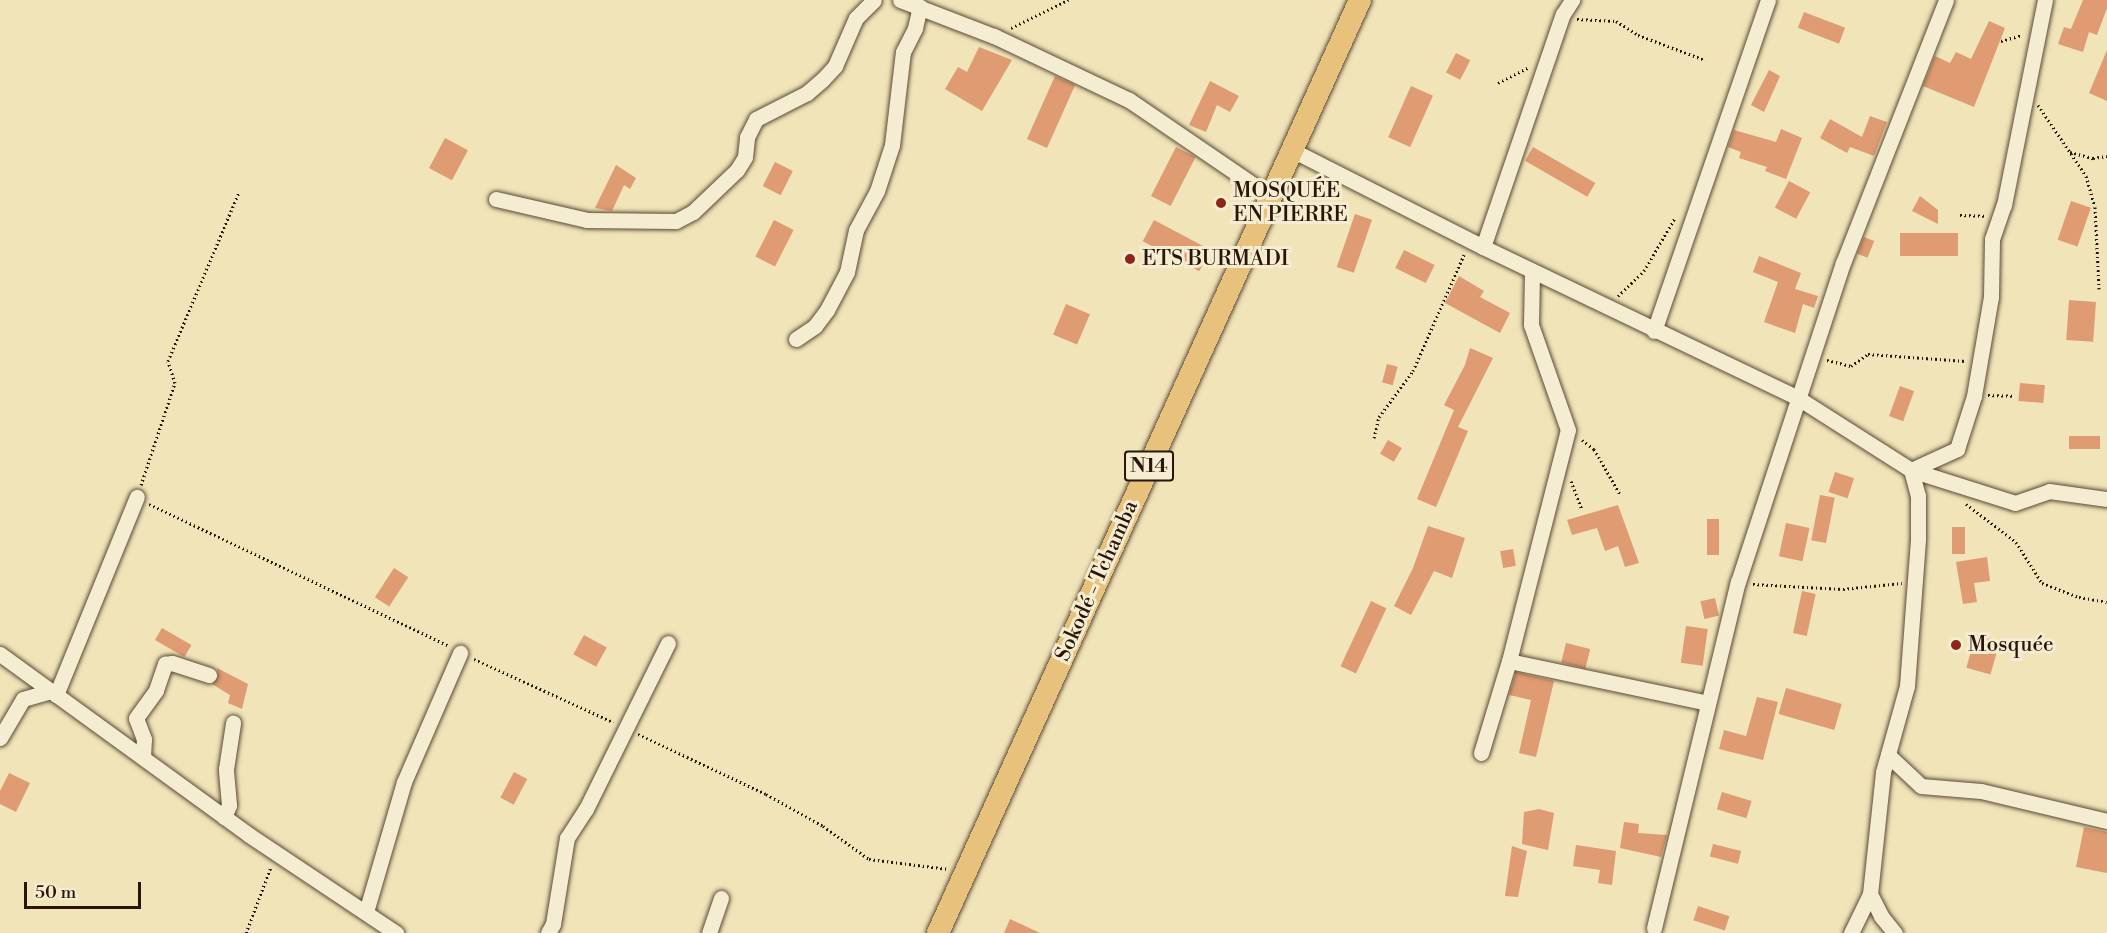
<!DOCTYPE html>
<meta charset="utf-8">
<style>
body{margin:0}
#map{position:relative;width:2107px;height:933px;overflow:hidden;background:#f0e4b8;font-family:"Libre Bodoni",serif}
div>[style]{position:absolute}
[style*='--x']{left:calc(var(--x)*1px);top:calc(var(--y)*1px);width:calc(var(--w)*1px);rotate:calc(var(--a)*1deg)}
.building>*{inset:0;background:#df9b71;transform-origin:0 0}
.path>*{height:3px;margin-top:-1.5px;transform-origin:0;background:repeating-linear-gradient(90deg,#2a1509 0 1.5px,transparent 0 4.5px)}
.roads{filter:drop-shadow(0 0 2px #5c4935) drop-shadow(0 0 2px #5c4935)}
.street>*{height:15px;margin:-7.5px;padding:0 7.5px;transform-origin:7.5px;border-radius:7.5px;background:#f5edd1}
.primary>*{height:22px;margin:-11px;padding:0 11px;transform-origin:11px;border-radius:11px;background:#e8c27c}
.dots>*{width:16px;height:16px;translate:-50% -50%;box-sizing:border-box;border:3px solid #f5edd1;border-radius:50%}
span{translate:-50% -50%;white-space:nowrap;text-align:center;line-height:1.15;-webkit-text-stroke:6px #f5edd1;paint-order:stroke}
.shield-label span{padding:2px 4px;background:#f5edd1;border:2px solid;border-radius:4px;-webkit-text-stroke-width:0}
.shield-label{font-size:20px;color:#2a1509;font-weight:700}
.poi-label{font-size:21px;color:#2a1509}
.left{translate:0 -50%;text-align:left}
.street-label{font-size:21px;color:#2a1509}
.scale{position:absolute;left:24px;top:882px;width:117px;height:27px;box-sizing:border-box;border:3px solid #2a1509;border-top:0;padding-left:8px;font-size:18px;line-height:21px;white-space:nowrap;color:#2a1509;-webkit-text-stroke:4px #f5edd1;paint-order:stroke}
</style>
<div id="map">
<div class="building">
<i style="clip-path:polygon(2083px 0,2107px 0,2107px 8px,2097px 35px,2089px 32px,2083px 52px,2058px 44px,2064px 27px,2071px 29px)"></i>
<i style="left:1804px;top:12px;width:44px;height:17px;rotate:21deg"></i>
<i style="clip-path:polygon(1989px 21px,2005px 28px,1974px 107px,1923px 86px,1935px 56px,1950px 63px,1956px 52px,1971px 59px)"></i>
<i style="clip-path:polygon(979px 47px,1012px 60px,982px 111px,945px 89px,958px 67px,967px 72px)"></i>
<i style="clip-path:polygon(2107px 50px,2107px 101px,2089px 93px)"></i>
<i style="left:1456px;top:53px;width:16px;height:22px;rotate:27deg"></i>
<i style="clip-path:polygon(1769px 70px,1780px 76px,1764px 112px,1751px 105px)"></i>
<i style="left:1055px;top:76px;width:22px;height:69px;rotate:24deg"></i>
<i style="clip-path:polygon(1210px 81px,1239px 96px,1230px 112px,1217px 105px,1206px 132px,1189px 125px)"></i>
<i style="left:1411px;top:86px;width:24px;height:56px;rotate:24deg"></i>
<i style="clip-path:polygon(1870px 116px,1887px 122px,1874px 156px,1850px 147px,1847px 153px,1820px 138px,1830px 119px,1862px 137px)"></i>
<i style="clip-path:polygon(1781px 129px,1802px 138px,1786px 179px,1765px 171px,1767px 167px,1739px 158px,1741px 152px,1728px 147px,1734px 130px,1776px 142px)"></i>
<i style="left:445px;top:138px;width:26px;height:34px;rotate:28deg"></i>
<i style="left:1176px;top:147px;width:22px;height:55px;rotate:27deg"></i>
<i style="left:1533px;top:147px;width:72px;height:16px;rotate:30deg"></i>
<i style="left:775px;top:162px;width:20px;height:27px;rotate:27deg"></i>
<i style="clip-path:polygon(616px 165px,636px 178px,630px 189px,624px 185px,612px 211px,595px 208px)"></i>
<i style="left:1789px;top:181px;width:24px;height:30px;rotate:28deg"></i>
<i style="clip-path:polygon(1920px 196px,1938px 210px,1938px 224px,1912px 211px)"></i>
<i style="left:2071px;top:201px;width:21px;height:41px;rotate:19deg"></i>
<i style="left:1355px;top:214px;width:18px;height:56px;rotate:19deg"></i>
<i style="left:774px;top:220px;width:22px;height:41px;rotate:27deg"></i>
<i style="left:1154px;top:220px;width:64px;height:24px;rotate:28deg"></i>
<i style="left:1900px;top:233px;width:58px;height:23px"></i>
<i style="left:1864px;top:237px;width:11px;height:18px;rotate:22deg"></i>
<i style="left:1404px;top:250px;width:34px;height:20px;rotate:26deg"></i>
<i style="clip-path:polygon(1759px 256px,1801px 273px,1795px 289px,1818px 296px,1814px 308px,1803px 304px,1795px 333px,1764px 322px,1778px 282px,1753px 272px)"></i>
<i style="clip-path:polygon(1459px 276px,1484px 291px,1480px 297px,1510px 313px,1500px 333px,1445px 303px)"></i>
<i style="left:2069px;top:300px;width:27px;height:40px;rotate:4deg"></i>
<i style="left:1066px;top:304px;width:26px;height:33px;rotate:23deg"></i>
<i style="clip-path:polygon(1470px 348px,1493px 358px,1458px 427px,1468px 431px,1436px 507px,1417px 499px,1454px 410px,1444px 405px,1465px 365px)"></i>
<i style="left:1387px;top:364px;width:11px;height:19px;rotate:15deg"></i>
<i style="left:2020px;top:383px;width:25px;height:18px;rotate:5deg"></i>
<i style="left:1900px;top:386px;width:15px;height:32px;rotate:20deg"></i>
<i style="left:2069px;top:436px;width:31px;height:13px"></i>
<i style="left:1388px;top:440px;width:16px;height:16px;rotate:30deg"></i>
<i style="left:1835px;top:472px;width:20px;height:21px;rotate:18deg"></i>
<i style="left:1820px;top:495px;width:15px;height:46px;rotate:11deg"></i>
<i style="clip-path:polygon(1618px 505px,1639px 563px,1625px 567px,1618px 546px,1605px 551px,1597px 528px,1572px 535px,1567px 520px)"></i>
<i style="left:1707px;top:519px;width:12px;height:36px"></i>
<i style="left:1786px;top:523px;width:24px;height:34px;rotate:12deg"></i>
<i style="clip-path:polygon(1428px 526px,1465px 538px,1452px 578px,1434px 571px,1411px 615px,1394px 606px,1413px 568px)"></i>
<i style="left:1952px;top:527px;width:13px;height:27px"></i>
<i style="left:1513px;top:549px;width:17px;height:13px;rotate:80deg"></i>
<i style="clip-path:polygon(1987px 557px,1990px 581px,1974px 583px,1977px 602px,1963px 604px,1956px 562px)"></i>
<i style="left:394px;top:568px;width:17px;height:35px;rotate:33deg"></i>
<i style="left:1802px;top:591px;width:14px;height:43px;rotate:12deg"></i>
<i style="left:1715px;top:598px;width:18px;height:15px;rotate:77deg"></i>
<i style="left:1371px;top:601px;width:17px;height:72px;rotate:25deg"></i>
<i style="left:1686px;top:626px;width:22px;height:37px;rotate:8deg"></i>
<i style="left:162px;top:628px;width:34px;height:14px;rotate:30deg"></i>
<i style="left:1976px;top:634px;width:25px;height:35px;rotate:16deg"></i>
<i style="left:584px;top:635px;width:26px;height:22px;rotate:29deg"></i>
<i style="left:1566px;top:643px;width:25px;height:20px;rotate:14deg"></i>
<i style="clip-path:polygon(217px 668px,248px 684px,242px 709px,228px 703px,230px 695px,212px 684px,218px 677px)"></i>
<i style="clip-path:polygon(1516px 672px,1554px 681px,1536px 757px,1519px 753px,1531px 700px,1509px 695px)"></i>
<i style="left:1786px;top:688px;width:58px;height:27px;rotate:16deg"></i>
<i style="clip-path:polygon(1757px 697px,1778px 702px,1763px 760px,1719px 749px,1724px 730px,1746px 736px)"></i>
<i style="left:514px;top:772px;width:15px;height:29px;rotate:28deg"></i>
<i style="clip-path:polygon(9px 773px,30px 783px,16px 812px,0 804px,0 791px)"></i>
<i style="left:1722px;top:792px;width:31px;height:18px;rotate:17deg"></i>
<i style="clip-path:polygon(1539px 809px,1554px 813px,1548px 850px,1522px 844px,1524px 812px)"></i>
<i style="clip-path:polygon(1624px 822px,1639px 824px,1638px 833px,1667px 835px,1661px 857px,1620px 848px)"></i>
<i style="clip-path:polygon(2084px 827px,2107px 832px,2107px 873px,2076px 867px)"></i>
<i style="left:1713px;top:844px;width:29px;height:13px;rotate:14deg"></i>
<i style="clip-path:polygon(1576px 845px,1616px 851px,1612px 885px,1598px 883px,1600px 870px,1573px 866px)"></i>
<i style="clip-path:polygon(1512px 846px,1527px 851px,1518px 897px,1505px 896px)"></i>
<i style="left:1698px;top:906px;width:33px;height:15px;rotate:18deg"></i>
<i style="clip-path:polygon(1010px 919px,1040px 933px,1004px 933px)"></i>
</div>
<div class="path">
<i style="--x:1577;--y:19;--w:39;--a:3"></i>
<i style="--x:1616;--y:21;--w:26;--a:32"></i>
<i style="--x:1638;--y:35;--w:72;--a:20.5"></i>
<i style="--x:1011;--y:28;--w:64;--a:-26.2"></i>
<i style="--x:2001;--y:41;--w:22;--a:-16"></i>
<i style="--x:1498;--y:83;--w:34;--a:-27"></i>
<i style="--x:2038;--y:105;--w:86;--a:55.9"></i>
<i style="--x:2086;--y:176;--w:32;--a:74"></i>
<i style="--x:2095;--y:207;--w:82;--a:87.2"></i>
<i style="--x:2070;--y:152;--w:24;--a:15"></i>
<i style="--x:2093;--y:158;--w:14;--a:-8"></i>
<i style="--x:1960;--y:215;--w:24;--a:2"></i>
<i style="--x:1618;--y:296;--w:36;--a:-44"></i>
<i style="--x:1644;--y:271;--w:61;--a:-59.7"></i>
<i style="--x:1827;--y:360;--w:25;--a:14"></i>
<i style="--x:1851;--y:366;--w:21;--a:-35"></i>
<i style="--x:1868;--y:354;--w:98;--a:4.1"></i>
<i style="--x:1988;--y:395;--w:25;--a:2"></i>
<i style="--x:1374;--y:438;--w:22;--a:-77"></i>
<i style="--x:1379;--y:417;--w:57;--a:-53.5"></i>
<i style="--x:1413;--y:371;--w:127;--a:-66.3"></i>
<i style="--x:1582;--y:440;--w:15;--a:37"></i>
<i style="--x:1594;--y:449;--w:54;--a:60.1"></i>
<i style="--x:1571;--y:481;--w:30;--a:69"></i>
<i style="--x:141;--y:485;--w:108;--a:-71.6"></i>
<i style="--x:175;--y:383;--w:23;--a:-108"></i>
<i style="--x:168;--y:361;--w:183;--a:-67.2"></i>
<i style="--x:149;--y:504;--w:332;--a:25.3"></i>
<i style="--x:1966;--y:504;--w:63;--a:37.2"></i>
<i style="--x:2016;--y:542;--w:49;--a:57.6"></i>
<i style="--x:2042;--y:583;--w:40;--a:21"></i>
<i style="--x:2079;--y:597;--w:28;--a:10"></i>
<i style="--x:1753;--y:584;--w:90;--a:3.2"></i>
<i style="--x:1843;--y:589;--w:59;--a:-5.8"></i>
<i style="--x:474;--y:659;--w:153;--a:24.4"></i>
<i style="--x:638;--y:734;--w:141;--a:25.1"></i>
<i style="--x:766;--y:794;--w:65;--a:29.3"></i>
<i style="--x:823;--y:826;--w:57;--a:35.7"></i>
<i style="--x:869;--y:859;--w:80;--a:7.2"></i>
<i style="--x:246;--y:933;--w:71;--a:-69.3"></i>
</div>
<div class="roads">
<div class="street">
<i style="--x:900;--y:0;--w:101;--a:21"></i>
<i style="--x:994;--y:36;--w:149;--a:25.4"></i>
<i style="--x:1129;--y:100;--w:172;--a:34.3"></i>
<i style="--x:1292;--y:150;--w:214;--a:26.9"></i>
<i style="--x:1483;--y:247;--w:349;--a:25.6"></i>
<i style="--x:1798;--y:398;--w:134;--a:32.5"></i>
<i style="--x:1911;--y:470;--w:109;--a:17.6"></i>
<i style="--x:2015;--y:503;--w:36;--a:-19"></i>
<i style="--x:2049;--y:491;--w:59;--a:7.9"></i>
<i style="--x:496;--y:199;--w:93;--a:13"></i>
<i style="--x:587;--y:220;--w:89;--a:0.6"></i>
<i style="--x:676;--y:221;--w:19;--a:-28"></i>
<i style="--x:693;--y:212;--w:61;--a:-43.7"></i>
<i style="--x:737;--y:170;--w:15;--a:-58"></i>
<i style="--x:745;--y:157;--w:20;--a:-84"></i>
<i style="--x:747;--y:137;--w:20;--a:-63"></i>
<i style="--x:756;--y:119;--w:57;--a:-27"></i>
<i style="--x:807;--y:93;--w:21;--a:-41"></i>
<i style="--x:823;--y:79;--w:18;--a:-47"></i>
<i style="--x:835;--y:66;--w:52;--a:-66.4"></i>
<i style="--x:856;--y:18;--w:25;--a:-45"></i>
<i style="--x:1483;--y:247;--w:246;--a:-71.1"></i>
<i style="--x:1563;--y:14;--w:17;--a:-57"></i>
<i style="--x:1654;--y:331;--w:350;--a:-71"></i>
<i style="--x:796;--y:339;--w:23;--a:-34"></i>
<i style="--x:815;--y:326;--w:20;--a:-53"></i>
<i style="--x:827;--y:310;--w:43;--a:-62.2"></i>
<i style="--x:847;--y:272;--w:43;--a:-77.9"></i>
<i style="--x:856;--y:230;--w:44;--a:-61.7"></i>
<i style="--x:877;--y:191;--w:48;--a:-71.9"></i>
<i style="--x:892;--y:145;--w:94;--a:-83.3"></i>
<i style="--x:903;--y:52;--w:27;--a:-63"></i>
<i style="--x:915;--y:28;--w:22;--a:-77"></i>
<i style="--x:1911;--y:470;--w:51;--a:-24.5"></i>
<i style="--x:1957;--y:449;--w:56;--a:-72.2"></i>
<i style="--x:1974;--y:396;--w:100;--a:-80.3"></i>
<i style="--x:1991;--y:297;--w:58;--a:-89"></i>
<i style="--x:1992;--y:239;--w:36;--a:-71"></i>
<i style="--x:2004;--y:205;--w:209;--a:-78.7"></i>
<i style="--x:0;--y:654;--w:308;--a:36"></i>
<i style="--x:249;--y:835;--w:177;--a:33.7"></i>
<i style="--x:1509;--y:661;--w:203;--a:11.9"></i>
<i style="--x:56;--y:695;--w:214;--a:-67.8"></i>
<i style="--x:0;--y:738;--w:45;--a:-59.5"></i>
<i style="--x:23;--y:699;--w:29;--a:-16"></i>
<i style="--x:1481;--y:753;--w:96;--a:-73.1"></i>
<i style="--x:1509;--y:661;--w:238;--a:-75.7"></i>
<i style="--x:1568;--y:430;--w:111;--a:-109.4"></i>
<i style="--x:1531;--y:325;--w:54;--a:-88.9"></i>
<i style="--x:1888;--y:755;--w:45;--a:43.2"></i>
<i style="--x:1921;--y:786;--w:60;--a:4.8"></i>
<i style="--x:1981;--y:791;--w:130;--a:13.4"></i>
<i style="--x:143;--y:757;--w:18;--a:-87"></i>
<i style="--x:144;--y:739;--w:22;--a:-111"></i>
<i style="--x:136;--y:718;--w:34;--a:-54"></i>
<i style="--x:156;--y:690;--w:28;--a:-71"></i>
<i style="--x:165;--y:664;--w:7;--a:-8"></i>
<i style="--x:172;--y:663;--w:39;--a:18"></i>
<i style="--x:224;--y:817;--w:13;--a:-67"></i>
<i style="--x:229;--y:805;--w:36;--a:-95"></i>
<i style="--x:226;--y:769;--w:47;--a:-81.3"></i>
<i style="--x:1870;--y:894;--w:25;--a:63"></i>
<i style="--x:1881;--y:916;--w:22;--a:51"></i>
<i style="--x:366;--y:912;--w:135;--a:-73.7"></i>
<i style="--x:404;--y:782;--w:141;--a:-66.5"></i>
<i style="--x:1654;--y:928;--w:356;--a:-76.4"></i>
<i style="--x:1738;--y:582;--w:336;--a:-71.8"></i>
<i style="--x:1843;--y:263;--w:282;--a:-68.6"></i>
<i style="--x:548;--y:933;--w:10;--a:-61"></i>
<i style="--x:553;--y:924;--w:87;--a:-80.8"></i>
<i style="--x:567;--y:838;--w:35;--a:-57"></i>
<i style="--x:586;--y:809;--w:185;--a:-63.7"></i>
<i style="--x:709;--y:933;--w:37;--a:-71"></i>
<i style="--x:1851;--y:933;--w:43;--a:-64"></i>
<i style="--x:1870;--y:894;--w:123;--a:-83.9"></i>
<i style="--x:1883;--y:772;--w:89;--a:-74.4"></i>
<i style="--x:1907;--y:686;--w:147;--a:-85.7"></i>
<i style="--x:1918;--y:539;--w:43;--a:-90"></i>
<i style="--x:1918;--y:496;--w:27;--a:-105"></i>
</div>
<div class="primary">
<i style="--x:938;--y:933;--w:1024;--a:-65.66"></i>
</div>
</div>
<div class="dots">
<i style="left:1221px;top:203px;background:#8f2418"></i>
<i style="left:1130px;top:259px;background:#8f2418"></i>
<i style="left:1956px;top:645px;background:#8f2418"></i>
</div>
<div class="shield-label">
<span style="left:1149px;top:466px">N14</span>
</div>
<div class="poi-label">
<span class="left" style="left:1233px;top:203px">MOSQUÉE<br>EN PIERRE</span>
<span class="left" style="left:1142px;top:259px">ETS BURMADI</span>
<span class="left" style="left:1968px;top:645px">Mosquée</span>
</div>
<div class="street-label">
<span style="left:1097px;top:581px;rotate:-66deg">Sokodé - Tchamba</span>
</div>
<div class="scale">50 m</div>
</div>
